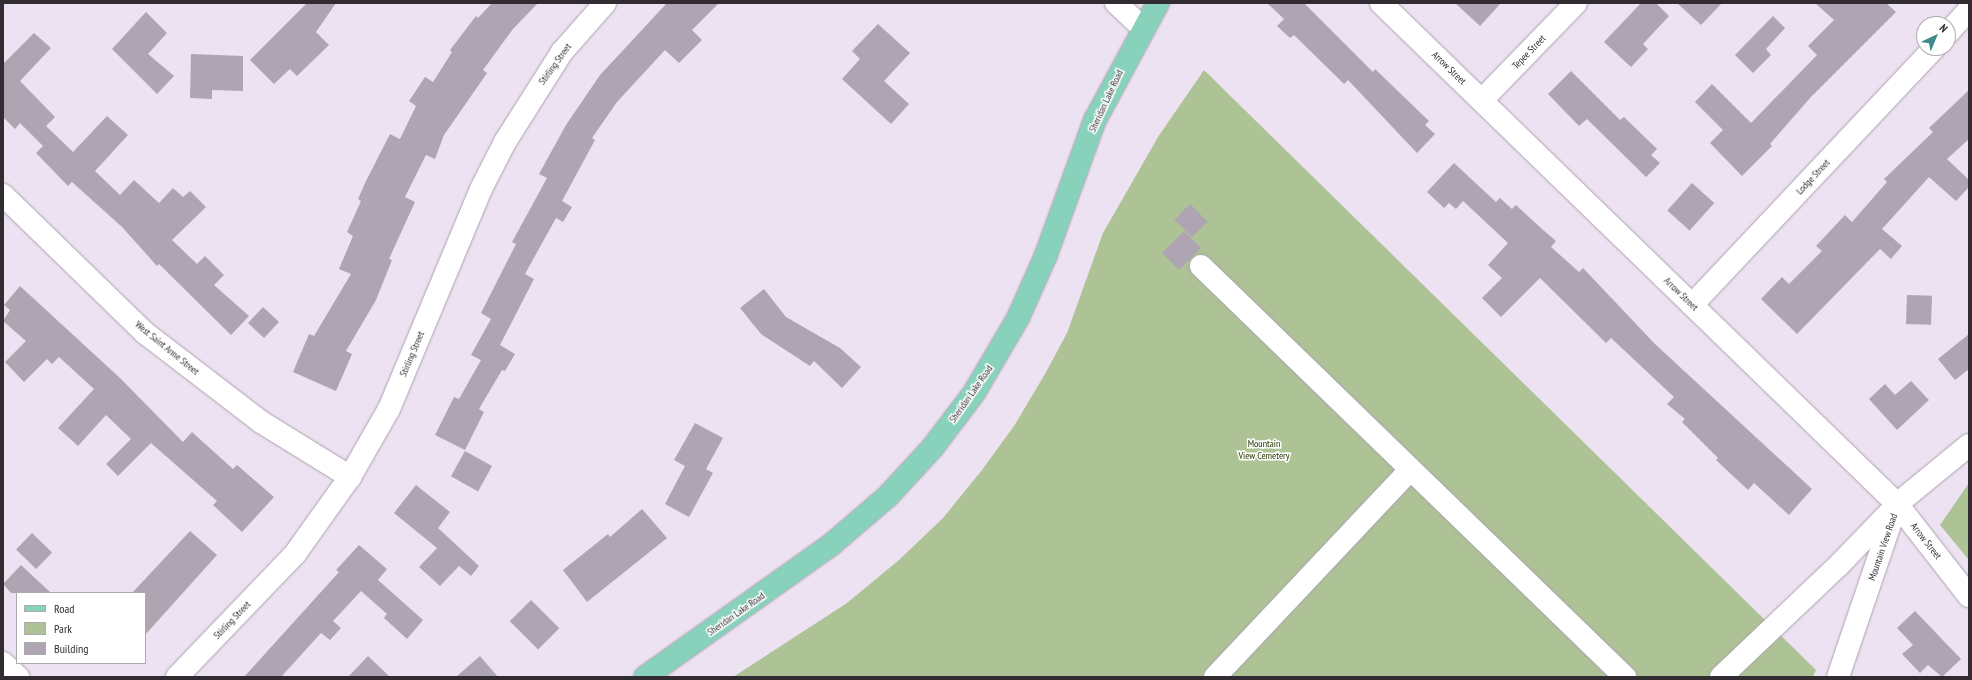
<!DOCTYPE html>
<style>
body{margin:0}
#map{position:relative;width:1972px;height:680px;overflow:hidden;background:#ede2f1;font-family:"PT Sans Narrow",sans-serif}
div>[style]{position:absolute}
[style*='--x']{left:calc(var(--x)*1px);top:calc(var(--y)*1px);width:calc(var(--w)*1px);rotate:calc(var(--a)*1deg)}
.green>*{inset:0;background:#adc396}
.building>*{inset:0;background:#aea4b2;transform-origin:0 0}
.roads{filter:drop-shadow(0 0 1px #aca2b0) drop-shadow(0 0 1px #aca2b0)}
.minor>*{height:22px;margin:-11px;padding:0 11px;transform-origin:11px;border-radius:11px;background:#fff}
.major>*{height:22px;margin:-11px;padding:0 11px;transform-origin:11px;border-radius:11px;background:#88d1bb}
span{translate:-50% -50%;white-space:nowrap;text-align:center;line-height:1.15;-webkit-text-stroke:3px #fff;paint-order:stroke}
.street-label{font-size:10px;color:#302c32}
.park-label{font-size:10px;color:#213500}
.frame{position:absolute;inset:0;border:4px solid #302c32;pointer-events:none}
.legend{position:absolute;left:16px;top:592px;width:130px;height:72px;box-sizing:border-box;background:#fff;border:1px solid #acabad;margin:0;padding:5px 7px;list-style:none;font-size:12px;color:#302c32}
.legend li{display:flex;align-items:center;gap:8px;height:20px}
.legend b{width:20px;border:1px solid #acabad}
.north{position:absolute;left:1916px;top:16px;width:40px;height:40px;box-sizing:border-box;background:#fff;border:1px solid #acabad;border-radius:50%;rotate:44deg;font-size:11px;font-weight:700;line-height:16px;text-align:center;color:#302c32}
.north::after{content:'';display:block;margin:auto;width:14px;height:18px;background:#41898d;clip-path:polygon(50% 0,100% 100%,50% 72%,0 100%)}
</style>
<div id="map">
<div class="green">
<i style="clip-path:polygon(1204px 70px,1816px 670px,1813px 677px,733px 677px,847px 603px,899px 560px,943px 518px,982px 470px,1014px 426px,1045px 374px,1067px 333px,1103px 233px,1158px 137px)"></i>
<i style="clip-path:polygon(1969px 483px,1969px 560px,1940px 525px)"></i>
</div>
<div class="building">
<i style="clip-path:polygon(307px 3px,336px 3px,316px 32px,329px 45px,297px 76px,290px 69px,274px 84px,250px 60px)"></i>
<i style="clip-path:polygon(492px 3px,538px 3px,513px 29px,483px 70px,487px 73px,444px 135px,435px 159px,426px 155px,405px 197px,415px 202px,389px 259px,392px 260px,376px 300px,346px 351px,352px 354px,336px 391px,293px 372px,309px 334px,314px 336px,351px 274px,339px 269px,353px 236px,347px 232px,361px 201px,358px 199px,366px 181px,390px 134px,400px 139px,416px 106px,409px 101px,425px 77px,433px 82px,452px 52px,450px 50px,476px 16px,478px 18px)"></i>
<i style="clip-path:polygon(667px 3px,719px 3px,692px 30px,702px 40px,679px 63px,665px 50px,617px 102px,592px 138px,595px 140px,562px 201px,572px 207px,563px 222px,556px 218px,525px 274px,534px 279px,500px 345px,515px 354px,505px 371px,502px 370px,479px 409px,484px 412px,465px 450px,435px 435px,454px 397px,459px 399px,481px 360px,471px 355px,491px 319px,481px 313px,516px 244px,512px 242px,547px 178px,539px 174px,566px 125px,600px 75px)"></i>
<i style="clip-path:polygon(1267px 3px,1304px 3px,1373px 72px,1375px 69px,1429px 121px,1425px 125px,1435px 134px,1417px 153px,1348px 80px,1344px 84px,1294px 35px,1290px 38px,1277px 26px,1284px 19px)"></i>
<i style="clip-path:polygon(1455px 3px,1501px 3px,1480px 26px)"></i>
<i style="clip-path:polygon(1641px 3px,1656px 3px,1669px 16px,1643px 44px,1648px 49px,1631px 67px,1604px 42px)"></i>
<i style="clip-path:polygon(1677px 3px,1722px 3px,1701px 25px)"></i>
<i style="clip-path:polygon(1815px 3px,1886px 3px,1896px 12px,1810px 98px,1770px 144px,1772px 146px,1742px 176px,1710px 143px,1723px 130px,1695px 102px,1712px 84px,1751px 123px,1817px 55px,1808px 46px,1834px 20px)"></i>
<i style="clip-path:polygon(146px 12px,167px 33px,148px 54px,174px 76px,157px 94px,112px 49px)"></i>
<i style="clip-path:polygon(1773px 16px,1785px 28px,1766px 49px,1771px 55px,1753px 73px,1735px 55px)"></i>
<i style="clip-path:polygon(878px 24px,910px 53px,884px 81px,909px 104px,891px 124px,842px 79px,860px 59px,852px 51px)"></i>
<i style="clip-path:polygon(34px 33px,51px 48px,20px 81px,55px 117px,46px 126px,73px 152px,107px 116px,128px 135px,95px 171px,120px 195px,134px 180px,159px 203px,173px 188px,183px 197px,190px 191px,206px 207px,172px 240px,197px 264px,205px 256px,224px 275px,214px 285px,249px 316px,231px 335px,159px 264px,157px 266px,122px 227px,72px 182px,68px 186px,36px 153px,43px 146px,20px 123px,15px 129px,3px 117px,3px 64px)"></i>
<i style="clip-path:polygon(191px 54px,243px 56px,243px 91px,212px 90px,212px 99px,190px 98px)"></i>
<i style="clip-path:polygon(1571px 71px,1620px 120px,1624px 117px,1657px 149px,1651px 155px,1660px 163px,1646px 177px,1587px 119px,1579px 126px,1548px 94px)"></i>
<i style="clip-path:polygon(1969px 90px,1969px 139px,1947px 159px,1969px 180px,1969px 187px,1956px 201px,1929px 177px,1882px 229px,1902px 246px,1891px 259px,1880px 249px,1797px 334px,1761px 299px,1782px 277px,1789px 284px,1822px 251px,1816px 246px,1845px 215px,1852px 222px,1887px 182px,1884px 179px,1933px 132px,1929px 128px)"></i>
<i style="clip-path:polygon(1454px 163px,1496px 202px,1500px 198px,1512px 209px,1516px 205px,1542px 229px,1556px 241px,1551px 247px,1579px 272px,1583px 268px,1655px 344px,1812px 489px,1789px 515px,1754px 483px,1748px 490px,1716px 460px,1718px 458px,1682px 422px,1685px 419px,1667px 404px,1674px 397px,1611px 338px,1606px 343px,1540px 278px,1501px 317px,1482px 298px,1502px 278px,1488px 265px,1508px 243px,1463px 201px,1456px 209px,1449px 203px,1444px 208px,1427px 192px)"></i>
<i style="left:1692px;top:183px;width:30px;height:37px;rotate:42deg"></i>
<i style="left:1190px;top:204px;width:25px;height:22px;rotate:45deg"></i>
<i style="left:1184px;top:231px;width:24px;height:31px;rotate:45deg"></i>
<i style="clip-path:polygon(20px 286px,120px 378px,183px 442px,192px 432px,233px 469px,237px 465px,274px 497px,242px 532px,213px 505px,217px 501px,151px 443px,118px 476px,106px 464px,131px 439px,106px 415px,78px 446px,58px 428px,94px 389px,59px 357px,52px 364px,47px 359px,24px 382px,5px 362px,26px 341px,3px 321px,10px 310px,4px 305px)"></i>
<i style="clip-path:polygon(764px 289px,786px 317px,840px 348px,861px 367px,842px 388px,814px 361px,810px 366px,761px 334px,740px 308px)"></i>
<i style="left:1907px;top:295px;width:25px;height:29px;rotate:2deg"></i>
<i style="left:263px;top:307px;width:22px;height:22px;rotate:43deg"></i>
<i style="clip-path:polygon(1969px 334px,1969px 369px,1955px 380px,1938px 359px)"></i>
<i style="clip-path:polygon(1911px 381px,1929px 400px,1897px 430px,1869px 399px,1885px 384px,1895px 395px)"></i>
<i style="clip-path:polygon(695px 423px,723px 438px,706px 469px,713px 473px,689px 517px,665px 504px,685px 466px,674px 460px)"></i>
<i style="left:465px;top:451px;width:31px;height:29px;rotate:29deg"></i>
<i style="clip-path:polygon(416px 485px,450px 512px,438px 528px,479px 566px,471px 576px,459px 566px,440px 586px,419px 567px,437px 548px,394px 513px)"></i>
<i style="clip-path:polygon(642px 509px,667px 538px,587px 602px,563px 570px,608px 534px,610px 537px)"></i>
<i style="clip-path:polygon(190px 531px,217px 555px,145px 635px,145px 593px,132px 593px)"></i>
<i style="left:32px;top:533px;width:28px;height:23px;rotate:44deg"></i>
<i style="clip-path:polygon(359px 545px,387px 569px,378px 580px,423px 620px,407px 639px,384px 618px,387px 614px,361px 591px,333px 621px,341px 628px,330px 640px,321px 633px,281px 677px,244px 677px,339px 572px,336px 570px)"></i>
<i style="clip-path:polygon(21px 565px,51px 593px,11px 593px,3px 584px)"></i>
<i style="left:531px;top:600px;width:40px;height:30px;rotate:45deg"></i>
<i style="clip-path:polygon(1915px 611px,1961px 659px,1942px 677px,1928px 665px,1920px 673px,1902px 654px,1913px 645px,1897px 628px)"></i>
<i style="clip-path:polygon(368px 656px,390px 677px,348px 677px)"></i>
<i style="clip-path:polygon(480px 656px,498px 677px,456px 677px)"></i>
</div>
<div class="roads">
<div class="minor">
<i style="--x:1116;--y:3;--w:37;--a:43"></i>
<i style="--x:1381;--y:3;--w:719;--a:44.15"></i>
<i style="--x:1897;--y:504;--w:117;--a:52"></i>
<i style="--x:1948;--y:33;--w:31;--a:-48"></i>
<i style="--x:1482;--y:100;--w:135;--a:-45.9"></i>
<i style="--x:3;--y:195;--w:198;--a:44.2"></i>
<i style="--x:145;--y:333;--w:146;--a:37.5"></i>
<i style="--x:261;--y:422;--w:105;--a:31.7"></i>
<i style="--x:1201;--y:266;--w:591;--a:44.11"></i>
<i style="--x:1692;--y:305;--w:353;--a:-46.7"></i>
<i style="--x:3;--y:663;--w:21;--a:43"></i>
<i style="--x:177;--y:677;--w:170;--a:-46.2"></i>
<i style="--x:295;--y:554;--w:95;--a:-54.5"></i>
<i style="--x:350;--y:477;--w:78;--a:-60.2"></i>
<i style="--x:389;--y:409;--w:238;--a:-67.3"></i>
<i style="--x:481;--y:189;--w:53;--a:-62.9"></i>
<i style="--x:505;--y:142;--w:107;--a:-57.7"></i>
<i style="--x:562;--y:52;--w:65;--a:-48.7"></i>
<i style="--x:1215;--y:677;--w:283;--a:-46.7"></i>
<i style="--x:1721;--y:677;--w:161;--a:-43.5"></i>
<i style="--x:1838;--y:566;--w:79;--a:-46"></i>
<i style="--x:1838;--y:677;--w:183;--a:-71.2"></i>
<i style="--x:1897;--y:504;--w:93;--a:-39.3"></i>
</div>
<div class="major">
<i style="--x:645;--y:677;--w:229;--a:-35.4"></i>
<i style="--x:832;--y:544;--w:74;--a:-40.6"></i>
<i style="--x:888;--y:496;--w:67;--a:-47.4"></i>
<i style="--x:933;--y:447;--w:68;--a:-52.8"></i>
<i style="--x:974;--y:393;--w:87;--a:-59.6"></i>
<i style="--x:1018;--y:318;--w:69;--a:-66"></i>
<i style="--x:1046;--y:255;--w:144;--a:-70.1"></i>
<i style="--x:1095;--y:120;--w:133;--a:-61.7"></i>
</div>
</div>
<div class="street-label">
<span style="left:1529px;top:52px;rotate:-46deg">Tepee Street</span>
<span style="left:555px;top:64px;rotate:-54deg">Stirling Street</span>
<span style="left:1449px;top:68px;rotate:44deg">Arrow Street</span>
<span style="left:1106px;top:101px;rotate:-65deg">Sheridan Lake Road</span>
<span style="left:1813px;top:177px;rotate:-47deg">Lodge Street</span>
<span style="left:1681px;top:294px;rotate:44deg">Arrow Street</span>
<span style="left:167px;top:348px;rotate:39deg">West Saint Anne Street</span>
<span style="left:412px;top:354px;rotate:-67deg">Stirling Street</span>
<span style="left:971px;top:394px;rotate:-55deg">Sheridan Lake Road</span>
<span style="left:1926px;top:541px;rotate:52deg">Arrow Street</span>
<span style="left:1883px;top:547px;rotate:-71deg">Mountain View Road</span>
<span style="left:736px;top:614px;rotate:-35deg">Sheridan Lake Road</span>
<span style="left:232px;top:620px;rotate:-46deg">Stirling Street</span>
</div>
<div class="park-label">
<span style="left:1264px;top:449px">Mountain<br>View Cemetery</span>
</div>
<div class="frame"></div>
<ul class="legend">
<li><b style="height:5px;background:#88d1bb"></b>Road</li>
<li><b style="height:11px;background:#adc396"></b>Park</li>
<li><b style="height:11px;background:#aea4b2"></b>Building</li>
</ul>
<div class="north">N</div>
</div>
